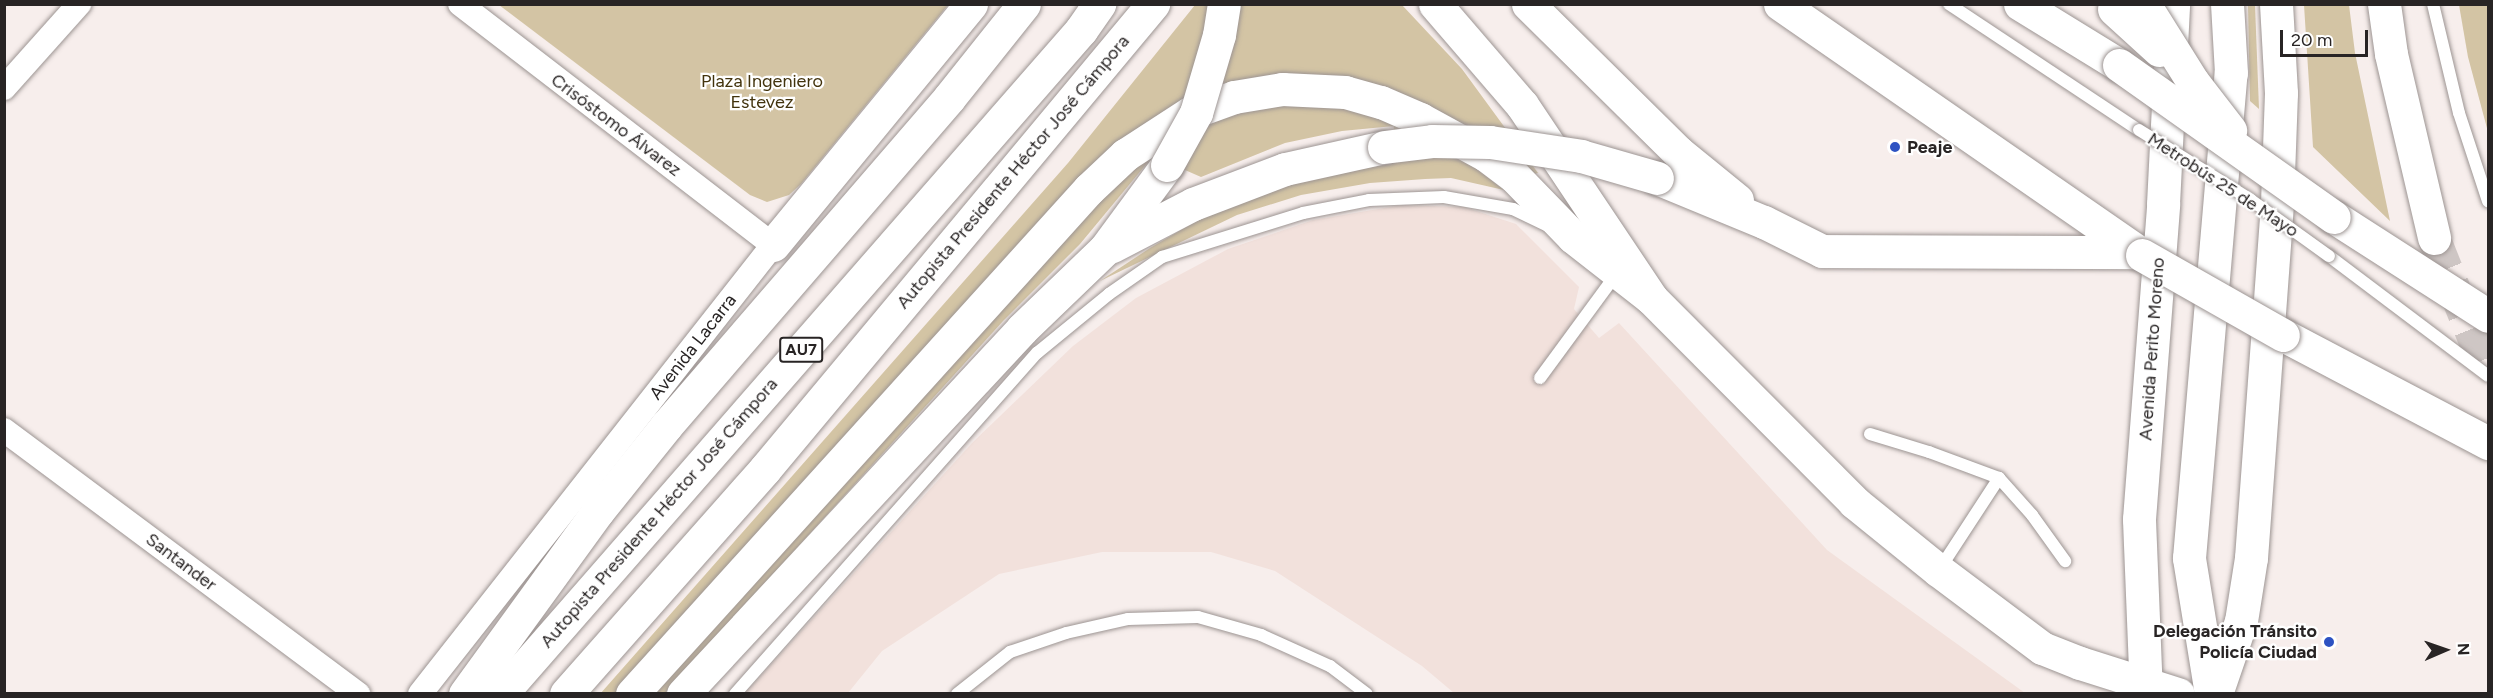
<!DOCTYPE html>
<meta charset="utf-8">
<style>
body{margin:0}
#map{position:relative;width:2493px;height:698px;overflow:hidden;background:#f7eeec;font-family:Figtree,sans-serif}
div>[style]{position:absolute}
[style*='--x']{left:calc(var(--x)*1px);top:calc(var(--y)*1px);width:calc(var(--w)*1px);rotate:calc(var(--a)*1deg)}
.built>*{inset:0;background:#f2e1dc}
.green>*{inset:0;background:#d3c4a4}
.highway-tunnel>*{height:33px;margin-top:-16.5px;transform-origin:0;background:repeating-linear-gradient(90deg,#cec6c4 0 33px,transparent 0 49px)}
.roads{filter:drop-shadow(0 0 2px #9c9492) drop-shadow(0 0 2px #9c9492)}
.lane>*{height:12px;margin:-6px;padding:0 6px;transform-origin:6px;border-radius:6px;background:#fff}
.street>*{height:24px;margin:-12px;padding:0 12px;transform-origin:12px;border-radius:12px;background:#fff}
.secondary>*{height:33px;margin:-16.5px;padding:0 16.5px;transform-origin:16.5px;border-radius:16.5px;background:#fff}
.highway>*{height:33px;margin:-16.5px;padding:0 16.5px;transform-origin:16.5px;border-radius:16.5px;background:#fff}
.bridges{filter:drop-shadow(0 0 2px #9c9492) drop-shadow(0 0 2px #9c9492)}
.lane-bridge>*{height:12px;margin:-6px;padding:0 6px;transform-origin:6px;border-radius:6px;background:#fff}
.highway-bridge>*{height:33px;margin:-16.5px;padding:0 16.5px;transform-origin:16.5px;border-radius:16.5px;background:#fff}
.dots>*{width:16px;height:16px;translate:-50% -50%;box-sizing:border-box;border:3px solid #fff;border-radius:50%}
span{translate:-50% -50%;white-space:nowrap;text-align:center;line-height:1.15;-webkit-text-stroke:4.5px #fff;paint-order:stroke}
.shield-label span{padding:2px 4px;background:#fff;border:2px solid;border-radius:4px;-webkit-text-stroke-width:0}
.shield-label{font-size:16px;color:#282424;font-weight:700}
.park-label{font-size:18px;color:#42330d}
.street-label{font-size:18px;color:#282424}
.poi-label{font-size:18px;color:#282424;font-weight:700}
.left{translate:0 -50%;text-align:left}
.right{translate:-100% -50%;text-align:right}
.frame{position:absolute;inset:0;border:6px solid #282424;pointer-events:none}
.north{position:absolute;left:2415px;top:620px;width:60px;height:60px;-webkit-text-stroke:4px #fff;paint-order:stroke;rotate:88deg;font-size:16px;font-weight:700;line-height:24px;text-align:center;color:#282424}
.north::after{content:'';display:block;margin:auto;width:21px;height:27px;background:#282424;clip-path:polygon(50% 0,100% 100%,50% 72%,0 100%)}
.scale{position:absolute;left:2280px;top:30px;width:88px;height:27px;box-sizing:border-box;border:3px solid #282424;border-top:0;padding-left:8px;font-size:18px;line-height:21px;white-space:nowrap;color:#282424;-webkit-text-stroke:4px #fff;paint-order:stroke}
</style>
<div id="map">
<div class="built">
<i style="clip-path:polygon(1402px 205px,1464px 207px,1516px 224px,1579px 287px,1574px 309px,1599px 338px,1619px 323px,1827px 550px,2025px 693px,1454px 693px,1422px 666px,1275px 571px,1211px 552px,1102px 552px,999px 574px,882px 651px,848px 693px,744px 694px,972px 443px,1073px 346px,1136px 298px,1228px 249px,1313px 220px)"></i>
</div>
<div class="green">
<i style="clip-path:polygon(499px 5px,948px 5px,801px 184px,789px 195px,767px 202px,750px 195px)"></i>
<i style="clip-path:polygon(1195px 5px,1402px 5px,1462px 69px,1538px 173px,1534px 174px,1392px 91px,1193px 98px,618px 693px,600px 694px,1068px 163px)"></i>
<i style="clip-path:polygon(2248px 5px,2255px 5px,2259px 109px,2250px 101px)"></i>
<i style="clip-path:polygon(2304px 5px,2349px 5px,2355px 53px,2390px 221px,2313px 147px)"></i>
<i style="clip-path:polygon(2459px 5px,2488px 5px,2488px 132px,2468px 57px)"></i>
<i style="clip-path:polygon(1272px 102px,1357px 106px,1469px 163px,1504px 190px,1451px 178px,1425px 179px,1370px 183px,1301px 195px,1237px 215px,1100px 281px,1150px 248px,1207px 215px,1312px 177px,1391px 164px,1394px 126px,1342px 131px,1285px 143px,1201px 177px,1153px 156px,1080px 244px,1004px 320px,665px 693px,649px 694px,1130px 165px,1218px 115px)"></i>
</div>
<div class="highway-tunnel">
<i style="--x:2434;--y:238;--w:145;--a:68.2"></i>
</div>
<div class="roads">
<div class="lane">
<i style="--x:1949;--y:4;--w:228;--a:33.6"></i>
<i style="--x:2433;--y:4;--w:112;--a:76.6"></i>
<i style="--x:2459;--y:113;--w:93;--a:71.8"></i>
<i style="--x:2329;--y:256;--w:199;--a:37"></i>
<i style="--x:1540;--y:378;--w:130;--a:-53.7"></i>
<i style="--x:1870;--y:434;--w:62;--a:17"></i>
<i style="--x:1929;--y:452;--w:75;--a:20.4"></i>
<i style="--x:1999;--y:478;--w:50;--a:48.3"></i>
<i style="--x:2032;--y:515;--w:57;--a:54.3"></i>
<i style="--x:1939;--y:570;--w:110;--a:-56.9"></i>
<i style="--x:735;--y:694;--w:456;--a:-48.5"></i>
<i style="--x:1037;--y:353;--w:93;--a:-39.3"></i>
<i style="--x:1109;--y:294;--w:65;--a:-34.9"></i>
<i style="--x:1162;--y:257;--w:148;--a:-17.3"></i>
<i style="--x:1303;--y:213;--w:67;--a:-11.1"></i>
<i style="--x:1369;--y:200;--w:75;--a:-2.3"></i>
<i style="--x:1444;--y:197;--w:70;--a:9.9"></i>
<i style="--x:1513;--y:209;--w:37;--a:26"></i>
<i style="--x:957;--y:694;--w:68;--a:-38.4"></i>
<i style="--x:1010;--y:652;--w:59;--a:-18.7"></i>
<i style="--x:1066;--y:633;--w:64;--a:-12.7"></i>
<i style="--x:1128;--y:619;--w:70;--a:-1.6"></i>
<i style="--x:1198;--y:617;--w:66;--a:15.9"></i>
<i style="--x:1261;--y:635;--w:76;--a:24.2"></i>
<i style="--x:1330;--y:666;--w:46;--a:37.1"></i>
</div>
<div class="street">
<i style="--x:4;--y:88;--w:113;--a:-48.2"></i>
<i style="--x:4;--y:430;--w:442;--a:36.7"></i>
<i style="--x:420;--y:694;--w:571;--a:-51.83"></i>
<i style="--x:773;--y:245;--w:395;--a:-142.4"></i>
</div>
<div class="secondary">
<i style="--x:1435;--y:4;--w:133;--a:49.3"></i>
<i style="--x:1522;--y:105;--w:232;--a:56.2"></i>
<i style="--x:1651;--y:298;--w:288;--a:45.1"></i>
<i style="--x:1854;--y:502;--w:108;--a:39"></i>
<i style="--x:1938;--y:570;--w:130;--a:36.9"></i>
<i style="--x:2042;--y:648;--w:41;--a:21.5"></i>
<i style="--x:2080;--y:663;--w:103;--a:17.6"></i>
<i style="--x:773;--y:245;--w:312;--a:-50.6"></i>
<i style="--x:2146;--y:694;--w:175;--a:-92.3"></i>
<i style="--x:2139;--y:519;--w:316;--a:-85.6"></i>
<i style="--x:2163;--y:204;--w:200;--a:-87.1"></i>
<i style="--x:2211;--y:694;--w:138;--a:-99.2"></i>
<i style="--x:2189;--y:558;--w:487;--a:-85.1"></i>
<i style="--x:2231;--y:73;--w:69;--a:-93.3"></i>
</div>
<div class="highway">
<i style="--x:1528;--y:4;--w:211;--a:44.6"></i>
<i style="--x:1678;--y:152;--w:76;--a:39.1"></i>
<i style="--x:1780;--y:4;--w:439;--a:34.7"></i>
<i style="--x:2020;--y:4;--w:116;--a:31.6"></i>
<i style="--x:2384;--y:4;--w:50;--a:82"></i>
<i style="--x:2391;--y:54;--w:189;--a:76.8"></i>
<i style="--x:1657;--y:178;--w:116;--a:22.4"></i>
<i style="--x:1764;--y:222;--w:65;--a:26.6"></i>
<i style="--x:1822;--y:251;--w:316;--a:0.2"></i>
<i style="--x:2334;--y:217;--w:183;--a:32.7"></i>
<i style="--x:1112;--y:246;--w:91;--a:-27.4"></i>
<i style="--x:1193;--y:204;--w:98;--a:-20.8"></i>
<i style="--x:1285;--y:169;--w:101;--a:-12.5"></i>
<i style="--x:2283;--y:335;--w:232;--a:27.8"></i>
<i style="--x:465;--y:694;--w:226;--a:-54"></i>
<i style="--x:598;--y:511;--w:109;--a:-51.3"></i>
<i style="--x:666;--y:426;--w:433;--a:-49.2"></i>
<i style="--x:949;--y:98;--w:120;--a:-51.4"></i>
<i style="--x:501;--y:694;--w:882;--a:-48.86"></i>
<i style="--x:1081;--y:30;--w:32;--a:-55"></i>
<i style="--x:566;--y:694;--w:300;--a:-48.5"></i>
<i style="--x:765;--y:469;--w:606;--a:-50.16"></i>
<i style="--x:632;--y:694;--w:681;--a:-47.86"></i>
<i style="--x:1089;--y:189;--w:50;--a:-43.4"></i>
<i style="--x:1125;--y:155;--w:77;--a:-32.9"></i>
<i style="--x:1190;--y:113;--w:47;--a:-20"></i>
<i style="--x:1234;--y:97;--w:49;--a:-9.5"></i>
<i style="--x:1282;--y:89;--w:63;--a:2.7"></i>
<i style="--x:1345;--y:92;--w:37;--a:16"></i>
<i style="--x:1381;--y:102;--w:43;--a:23.6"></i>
<i style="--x:1420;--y:119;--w:75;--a:28.6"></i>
<i style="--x:1486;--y:155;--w:34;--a:37"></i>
<i style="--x:1513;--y:175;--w:86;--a:45.9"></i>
<i style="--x:1573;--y:237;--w:99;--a:38"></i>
<i style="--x:683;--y:694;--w:498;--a:-47.1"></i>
<i style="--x:1022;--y:329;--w:115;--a:-43.9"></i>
<i style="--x:1105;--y:249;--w:104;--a:-53.6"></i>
<i style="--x:2216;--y:694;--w:77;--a:-71.1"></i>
<i style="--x:2241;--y:621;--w:64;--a:-81"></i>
<i style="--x:2251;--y:558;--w:357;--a:-85.8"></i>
<i style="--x:2277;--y:202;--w:109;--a:-87.9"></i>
<i style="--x:2281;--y:93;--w:89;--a:-93.2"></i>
</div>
</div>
<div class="bridges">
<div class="lane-bridge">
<i style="--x:2139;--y:130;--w:132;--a:32"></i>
<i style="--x:2251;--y:200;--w:96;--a:35.7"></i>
</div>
<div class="highway-bridge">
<i style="--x:2144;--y:4;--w:92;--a:57.9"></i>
<i style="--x:2193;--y:82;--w:61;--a:52.4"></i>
<i style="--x:2114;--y:9;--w:61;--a:42.3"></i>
<i style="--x:2119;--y:65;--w:263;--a:35.3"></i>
<i style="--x:1384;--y:147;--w:48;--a:-7.1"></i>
<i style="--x:1432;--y:141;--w:58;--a:1"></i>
<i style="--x:1490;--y:142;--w:92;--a:8.7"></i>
<i style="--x:1581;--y:156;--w:79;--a:16.1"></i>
<i style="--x:1167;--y:165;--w:60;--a:-60.9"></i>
<i style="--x:1196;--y:113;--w:81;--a:-73.6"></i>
<i style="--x:1219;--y:35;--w:31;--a:-81"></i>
<i style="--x:2142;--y:255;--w:162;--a:29.6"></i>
</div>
</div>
<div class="dots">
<i style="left:1895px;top:147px;background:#2d52c2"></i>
<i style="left:2329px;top:642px;background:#2d52c2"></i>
</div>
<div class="shield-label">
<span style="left:801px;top:350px">AU7</span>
</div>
<div class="park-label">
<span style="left:762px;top:92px">Plaza Ingeniero<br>Estevez</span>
</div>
<div class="street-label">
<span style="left:616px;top:125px;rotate:37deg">Crisóstomo Álvarez</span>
<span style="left:1013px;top:172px;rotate:-50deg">Autopista Presidente Héctor José Cámpora</span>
<span style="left:2223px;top:185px;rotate:33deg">Metrobús 25 de Mayo</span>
<span style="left:693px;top:347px;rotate:-52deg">Avenida Lacarra</span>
<span style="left:2152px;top:349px;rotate:-86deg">Avenida Perito Moreno</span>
<span style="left:659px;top:513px;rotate:-49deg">Autopista Presidente Héctor José Cámpora</span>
<span style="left:181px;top:562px;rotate:37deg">Santander</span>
</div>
<div class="poi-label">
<span class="left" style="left:1907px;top:147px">Peaje</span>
<span class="right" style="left:2317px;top:642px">Delegación Tránsito<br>Policía Ciudad</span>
</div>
<div class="frame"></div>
<div class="north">N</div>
<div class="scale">20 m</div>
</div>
